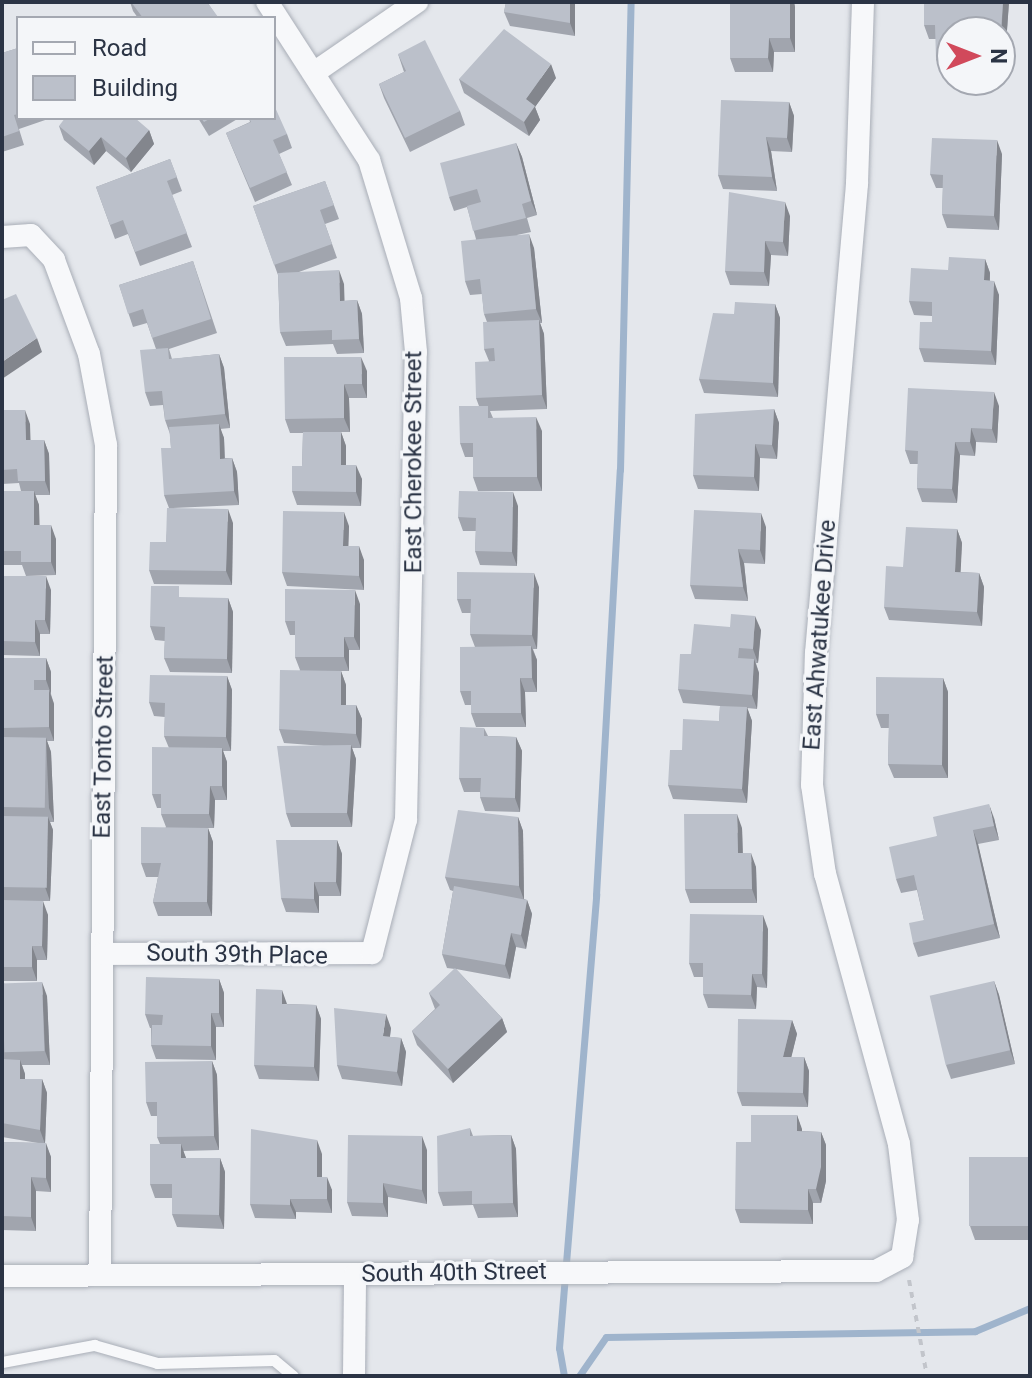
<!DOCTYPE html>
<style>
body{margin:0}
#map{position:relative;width:1032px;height:1378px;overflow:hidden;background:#e4e7ec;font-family:Roboto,sans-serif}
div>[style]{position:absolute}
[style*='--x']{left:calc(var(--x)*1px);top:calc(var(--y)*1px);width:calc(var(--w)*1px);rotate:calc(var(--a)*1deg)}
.stream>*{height:7px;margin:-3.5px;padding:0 3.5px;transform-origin:3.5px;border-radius:3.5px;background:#9fb4cc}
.path>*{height:4px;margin-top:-2px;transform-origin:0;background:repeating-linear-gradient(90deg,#c2c5cb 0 6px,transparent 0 12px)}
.roads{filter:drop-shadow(0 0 2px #a9aeb7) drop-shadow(0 0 2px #a9aeb7)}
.service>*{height:11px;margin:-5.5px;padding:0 5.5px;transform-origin:5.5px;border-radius:5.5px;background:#f7f8fa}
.minor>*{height:22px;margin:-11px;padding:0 11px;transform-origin:11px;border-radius:11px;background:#f7f8fa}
.wall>*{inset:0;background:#a1a5ae}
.shaded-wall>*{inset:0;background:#83868d}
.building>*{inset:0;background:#bbc0ca;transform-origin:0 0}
span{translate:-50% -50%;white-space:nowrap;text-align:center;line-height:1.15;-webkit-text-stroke:6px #f4f6f9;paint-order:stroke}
.street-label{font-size:24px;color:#2b3445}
.frame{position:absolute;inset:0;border:4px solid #2b3445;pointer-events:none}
.legend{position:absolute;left:16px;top:16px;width:260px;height:104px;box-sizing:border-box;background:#f4f6f9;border:2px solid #a4a8b1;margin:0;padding:10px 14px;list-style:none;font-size:24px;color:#2b3445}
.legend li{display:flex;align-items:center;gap:16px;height:40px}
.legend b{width:40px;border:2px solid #a4a8b1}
.north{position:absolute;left:936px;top:16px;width:80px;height:80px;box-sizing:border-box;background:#f4f6f9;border:2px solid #a4a8b1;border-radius:50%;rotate:90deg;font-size:22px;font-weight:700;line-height:32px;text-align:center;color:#2b3445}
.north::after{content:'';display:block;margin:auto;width:28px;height:36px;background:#d1495b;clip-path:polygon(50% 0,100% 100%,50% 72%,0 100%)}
</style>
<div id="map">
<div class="stream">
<i style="--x:564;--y:1376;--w:28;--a:-100"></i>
<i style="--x:559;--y:1348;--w:455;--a:-85.3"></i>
<i style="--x:596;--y:895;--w:426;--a:-86.8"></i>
<i style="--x:620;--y:470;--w:468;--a:-88.7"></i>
<i style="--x:579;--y:1376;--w:47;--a:-55.3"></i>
<i style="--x:606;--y:1337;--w:369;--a:-0.9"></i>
<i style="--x:975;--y:1331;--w:60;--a:-22.7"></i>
</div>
<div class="path">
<i style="--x:909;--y:1280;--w:98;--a:79.4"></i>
</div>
<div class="roads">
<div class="service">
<i style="--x:2;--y:1362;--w:94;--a:-10.5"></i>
<i style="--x:94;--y:1345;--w:66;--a:15.9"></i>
<i style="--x:157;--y:1363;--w:117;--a:-1.5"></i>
<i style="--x:274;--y:1360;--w:25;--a:40"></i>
</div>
<div class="minor">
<i style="--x:315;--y:72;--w:124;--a:-34.5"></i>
<i style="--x:2;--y:237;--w:29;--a:-4"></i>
<i style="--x:31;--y:235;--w:34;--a:47"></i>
<i style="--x:54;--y:260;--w:100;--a:69.6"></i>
<i style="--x:89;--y:354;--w:93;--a:79.4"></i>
<i style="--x:106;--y:445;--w:830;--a:90.41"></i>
<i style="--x:102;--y:954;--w:270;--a:-0.2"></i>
<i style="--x:372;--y:953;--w:137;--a:-75.7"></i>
<i style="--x:406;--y:820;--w:468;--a:-88.8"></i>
<i style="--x:416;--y:352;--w:54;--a:-95.3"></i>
<i style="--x:411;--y:298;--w:144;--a:-106.9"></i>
<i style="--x:369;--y:160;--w:188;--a:-122.8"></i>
<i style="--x:2;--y:1276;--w:874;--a:-0.33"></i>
<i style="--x:876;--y:1271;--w:30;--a:-28"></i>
<i style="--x:902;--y:1257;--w:37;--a:-81"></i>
<i style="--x:908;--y:1220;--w:77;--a:-96.8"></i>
<i style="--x:899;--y:1144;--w:280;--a:-105.3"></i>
<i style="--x:825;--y:874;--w:90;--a:-98.3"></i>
<i style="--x:812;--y:785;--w:132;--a:-88.3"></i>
<i style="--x:816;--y:653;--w:472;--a:-85"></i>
<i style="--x:857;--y:183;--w:181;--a:-88.1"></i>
<i style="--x:354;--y:1376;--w:102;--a:-89.4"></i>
</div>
</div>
<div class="wall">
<i style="clip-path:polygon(130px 2px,207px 2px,218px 18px,138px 18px,133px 11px)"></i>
<i style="clip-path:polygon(506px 2px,575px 2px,575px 36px,510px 26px,504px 12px)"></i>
<i style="clip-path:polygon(730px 2px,794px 2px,795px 7px,795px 52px,774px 52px,773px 72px,735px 72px,730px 58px)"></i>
<i style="clip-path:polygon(924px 2px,1009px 2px,1004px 72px,1000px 72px,1000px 32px,952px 32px,952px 73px,941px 73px,936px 59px,936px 39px,929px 39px,924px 25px)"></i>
<i style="clip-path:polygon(18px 48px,18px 118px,51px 118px,19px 129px,24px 145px,2px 152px,2px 53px)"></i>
<i style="clip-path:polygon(398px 54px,460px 111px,465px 125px,410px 152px,384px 98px,379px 84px,404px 72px)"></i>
<i style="clip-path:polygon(556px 78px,535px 107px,540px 120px,529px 136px,464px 93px,459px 79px)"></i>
<i style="clip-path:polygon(789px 102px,794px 116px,792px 152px,771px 151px,777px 191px,723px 189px,718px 175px)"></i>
<i style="clip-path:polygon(198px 118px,239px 118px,209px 136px)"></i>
<i style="clip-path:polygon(249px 118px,287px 134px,292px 148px,279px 154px,292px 185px,255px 202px,226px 133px,250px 122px)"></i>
<i style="clip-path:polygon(59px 126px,149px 130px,154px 144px,131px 172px,106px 151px,94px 165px,64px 140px)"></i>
<i style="clip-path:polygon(516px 143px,522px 157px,537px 215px,527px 218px,531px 232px,517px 235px,534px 248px,542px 323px,540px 323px,544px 334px,547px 409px,490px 411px,493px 418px,542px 431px,542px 491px,478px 491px,473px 477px,473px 457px,465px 457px,460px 443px,479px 406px,476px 398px,489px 361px,484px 349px,487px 322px,484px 314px,482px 294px,470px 295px,465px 281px,476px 239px,467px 207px,454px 211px,449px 197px)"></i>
<i style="clip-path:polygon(1002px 154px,999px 230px,947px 228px,942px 214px,943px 188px,936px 188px,930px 174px)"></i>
<i style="clip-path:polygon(170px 159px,182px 191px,172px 195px,192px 247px,140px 266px,128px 234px,115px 239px,96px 187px)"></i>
<i style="clip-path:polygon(325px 181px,339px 219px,325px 224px,337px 258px,299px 272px,344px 284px,344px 301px,357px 300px,362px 314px,364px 353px,337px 354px,333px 344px,286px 346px,280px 332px,278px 275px,253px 206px)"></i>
<i style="clip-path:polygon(790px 216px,788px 256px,771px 255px,769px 286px,730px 285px,725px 271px)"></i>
<i style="clip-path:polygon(985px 259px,990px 273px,990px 281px,999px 295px,996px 365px,924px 362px,919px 348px,932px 322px,932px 316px,914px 315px,909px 301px,948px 270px)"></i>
<i style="clip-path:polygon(193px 261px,217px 333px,169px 349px,172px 359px,219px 354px,224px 368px,230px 428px,220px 429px,224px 438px,225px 458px,232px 458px,237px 472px,239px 505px,173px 508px,233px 523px,232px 585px,154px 584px,149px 570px,166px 542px,169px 508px,164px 495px,171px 448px,170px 434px,165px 420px,163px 405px,150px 406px,145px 392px,156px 349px,147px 323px,133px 327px,119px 285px)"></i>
<i style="clip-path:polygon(775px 304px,780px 318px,778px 397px,704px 393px,699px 379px,734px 314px)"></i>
<i style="clip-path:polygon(367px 371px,367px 398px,349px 398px,350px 432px,329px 432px,341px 432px,346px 446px,346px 465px,362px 479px,361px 506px,297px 505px,292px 491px,302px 466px,303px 433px,290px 433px,285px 419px)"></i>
<i style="clip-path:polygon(999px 406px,997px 443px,976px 442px,975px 456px,960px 455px,957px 503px,922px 502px,917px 488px,918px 464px,910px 464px,905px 450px)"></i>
<i style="clip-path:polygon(774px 409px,779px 423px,777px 459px,760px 458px,759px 491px,698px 489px,693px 475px)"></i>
<i style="clip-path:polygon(2px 410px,30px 424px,30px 440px,44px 440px,49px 454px,50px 495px,35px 495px,39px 505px,39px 525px,56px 539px,56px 575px,26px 576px,22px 565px,2px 565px,2px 491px,21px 491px,19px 483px,2px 484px)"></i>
<i style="clip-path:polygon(518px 506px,517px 566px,480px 565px,475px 551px,476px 531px,463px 531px,458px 517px)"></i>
<i style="clip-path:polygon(349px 526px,348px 546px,364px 560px,364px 590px,287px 586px,282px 572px)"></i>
<i style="clip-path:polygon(766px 527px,765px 564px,744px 563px,748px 601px,695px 599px,690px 585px)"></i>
<i style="clip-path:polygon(957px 529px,962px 543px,960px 572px,979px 573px,984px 587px,982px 626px,889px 620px,884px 607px,903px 567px)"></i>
<i style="clip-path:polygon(2px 576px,51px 590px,50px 634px,40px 634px,40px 656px,2px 655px)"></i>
<i style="clip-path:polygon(539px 587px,537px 649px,533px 649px,537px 660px,537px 692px,525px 692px,526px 727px,476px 727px,471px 713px,471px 705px,465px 705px,460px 691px,475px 647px,470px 634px,471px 613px,462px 613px,457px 599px)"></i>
<i style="clip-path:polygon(183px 598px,228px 598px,233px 612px,232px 673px,170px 672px,164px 658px,165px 641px,155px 640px,150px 626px)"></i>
<i style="clip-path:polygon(360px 604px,360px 650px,349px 650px,349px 671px,335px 671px,341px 671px,346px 685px,346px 705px,356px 705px,362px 719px,361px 748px,352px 748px,356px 759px,352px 827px,291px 827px,286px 813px,324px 746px,284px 743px,279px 729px,300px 670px,295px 657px,295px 635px,290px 635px,285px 621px)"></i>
<i style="clip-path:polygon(761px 630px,758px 663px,756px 663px,759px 673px,757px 709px,747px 708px,752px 721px,747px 803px,673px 799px,668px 785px,682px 750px,719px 721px,720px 706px,683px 703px,678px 689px,691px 654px)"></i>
<i style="clip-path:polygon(2px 658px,46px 658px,51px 672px,51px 694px,54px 704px,54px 741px,47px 741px,51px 752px,54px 822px,50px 822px,53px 830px,50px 901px,39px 901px,48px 915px,47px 960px,37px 960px,37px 981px,2px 981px)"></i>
<i style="clip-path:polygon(227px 676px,232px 690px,231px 751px,223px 751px,227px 762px,227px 800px,215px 800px,214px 828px,208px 828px,213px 842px,212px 916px,158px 916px,153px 902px,158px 877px,146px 877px,141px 863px,166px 827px,161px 814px,161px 808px,157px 808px,152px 794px,169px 748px,164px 736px,165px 717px,154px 716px,149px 702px)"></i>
<i style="clip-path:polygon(943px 678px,948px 692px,948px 778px,894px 778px,888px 764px,889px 728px,881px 728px,876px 714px)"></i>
<i style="clip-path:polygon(484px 728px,488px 736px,516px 737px,522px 751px,520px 812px,485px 811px,480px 797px,480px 792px,464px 792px,459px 778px)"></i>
<i style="clip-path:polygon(518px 817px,523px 831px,524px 899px,527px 900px,532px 914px,526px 949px,516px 947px,510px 979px,456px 969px,502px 1018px,507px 1032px,453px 1083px,417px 1045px,412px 1031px,435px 1009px,429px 993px,455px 969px,447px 968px,442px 954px,453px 891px,450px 890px,445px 877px)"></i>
<i style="clip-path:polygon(994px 818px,999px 840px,978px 844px,1000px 938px,918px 957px,913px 943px,924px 920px,917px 890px,901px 893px,896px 879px,937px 836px)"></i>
<i style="clip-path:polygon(742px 828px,743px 853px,756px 867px,757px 903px,690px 903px,685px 889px)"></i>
<i style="clip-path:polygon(337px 840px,342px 854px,341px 896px,319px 896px,319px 913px,286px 912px,281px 898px)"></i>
<i style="clip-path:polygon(768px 929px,767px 988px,757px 987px,756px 1009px,708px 1008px,703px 994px,703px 977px,694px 977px,689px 963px)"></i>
<i style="clip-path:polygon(219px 979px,224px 993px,224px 1027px,216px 1027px,216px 1060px,156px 1059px,151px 1045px,151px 1028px,150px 1028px,145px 1014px)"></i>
<i style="clip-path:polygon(994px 981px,999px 995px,1015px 1064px,951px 1079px,946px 1065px)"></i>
<i style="clip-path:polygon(2px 983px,47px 996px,50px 1065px,22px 1065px,25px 1074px,25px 1079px,42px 1079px,47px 1093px,45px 1143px,51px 1157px,51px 1192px,36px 1191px,36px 1231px,2px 1230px,2px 1142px,38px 1143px,2px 1137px)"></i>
<i style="clip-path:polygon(287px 1004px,316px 1005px,321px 1019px,319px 1081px,259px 1079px,254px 1065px)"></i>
<i style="clip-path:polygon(792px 1020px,797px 1034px,791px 1057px,804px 1057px,809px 1071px,808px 1107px,742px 1106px,737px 1092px)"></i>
<i style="clip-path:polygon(391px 1028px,390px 1037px,401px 1038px,406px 1052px,402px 1086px,342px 1079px,337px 1065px)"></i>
<i style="clip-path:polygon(212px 1061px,217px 1075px,219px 1150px,183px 1151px,186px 1158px,220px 1158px,225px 1172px,224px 1229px,177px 1227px,172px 1214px,172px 1198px,155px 1198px,150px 1184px,160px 1144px,157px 1137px,157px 1116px,151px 1116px,146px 1102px)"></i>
<i style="clip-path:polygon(797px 1115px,802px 1131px,821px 1132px,826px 1145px,826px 1181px,821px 1203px,813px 1203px,813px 1224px,740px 1223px,735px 1209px,751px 1142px)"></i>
<i style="clip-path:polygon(470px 1128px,473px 1136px,511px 1135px,516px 1149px,518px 1217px,478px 1218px,473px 1205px,443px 1206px,438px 1192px)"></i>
<i style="clip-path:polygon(427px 1150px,427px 1204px,388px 1197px,388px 1217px,352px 1216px,347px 1202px)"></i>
<i style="clip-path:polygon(322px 1154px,322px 1177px,332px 1190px,332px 1213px,296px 1212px,296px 1219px,255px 1218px,250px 1204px)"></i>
<i style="clip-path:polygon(1030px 1157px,1030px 1240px,975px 1240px,970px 1226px)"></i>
</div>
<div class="shaded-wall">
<i style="clip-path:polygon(570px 2px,575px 2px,575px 36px,570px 23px)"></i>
<i style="clip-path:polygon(790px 2px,794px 2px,795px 7px,795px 52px,790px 38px)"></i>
<i style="clip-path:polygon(1003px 2px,1009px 2px,1004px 72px,1000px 61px)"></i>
<i style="clip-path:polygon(769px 38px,774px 52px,773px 72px,768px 58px)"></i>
<i style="clip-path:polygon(551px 64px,556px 78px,535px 107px,540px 120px,529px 136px,524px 122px,526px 99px)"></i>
<i style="clip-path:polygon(789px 102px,794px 116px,792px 152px,787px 138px)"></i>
<i style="clip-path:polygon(149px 130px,154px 144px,131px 172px,126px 158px)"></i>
<i style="clip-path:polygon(101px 137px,106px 151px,94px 165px,89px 151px)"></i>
<i style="clip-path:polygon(766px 137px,771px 151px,777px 191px,772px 177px)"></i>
<i style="clip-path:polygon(997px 140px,1002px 154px,999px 230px,994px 216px)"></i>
<i style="clip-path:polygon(516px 143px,522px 157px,537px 215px,531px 201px)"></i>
<i style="clip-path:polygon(785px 202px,790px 216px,788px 256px,783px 242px)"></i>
<i style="clip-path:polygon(529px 234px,534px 248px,542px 323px,536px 309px)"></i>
<i style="clip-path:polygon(765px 241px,771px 255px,769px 286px,764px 272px)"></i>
<i style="clip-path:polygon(985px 259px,990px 273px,989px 294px,984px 280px)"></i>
<i style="clip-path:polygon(339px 270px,344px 284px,345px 315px,340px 301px)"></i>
<i style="clip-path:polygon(994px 281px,999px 295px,996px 365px,991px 351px)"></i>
<i style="clip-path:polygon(357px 300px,362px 314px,364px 353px,359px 339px)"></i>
<i style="clip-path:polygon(775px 304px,780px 318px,778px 397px,773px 383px)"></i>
<i style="clip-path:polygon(539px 320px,544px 334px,547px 409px,542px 395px)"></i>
<i style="clip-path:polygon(37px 338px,42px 352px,2px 379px,2px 362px)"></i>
<i style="clip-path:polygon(219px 354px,224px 368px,230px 428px,225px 414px)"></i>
<i style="clip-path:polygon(361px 357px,367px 371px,367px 398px,362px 384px)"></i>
<i style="clip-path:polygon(344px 384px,349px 398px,350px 432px,344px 418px)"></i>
<i style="clip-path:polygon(994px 392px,999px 406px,997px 443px,992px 429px)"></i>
<i style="clip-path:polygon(774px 409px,779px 423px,777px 459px,772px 445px)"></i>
<i style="clip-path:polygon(25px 410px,30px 424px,31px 454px,26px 440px)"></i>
<i style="clip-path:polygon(536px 417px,542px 431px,542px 491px,537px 477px)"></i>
<i style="clip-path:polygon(219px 424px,224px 438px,225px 473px,220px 459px)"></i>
<i style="clip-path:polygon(971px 428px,976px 442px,975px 456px,970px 442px)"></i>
<i style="clip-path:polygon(341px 432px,346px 446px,346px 478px,341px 465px)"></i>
<i style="clip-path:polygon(44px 440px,49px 454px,50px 495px,45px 481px)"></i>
<i style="clip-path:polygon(955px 442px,960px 455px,957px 503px,952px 489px)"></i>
<i style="clip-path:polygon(755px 444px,760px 458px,759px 491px,754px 477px)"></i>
<i style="clip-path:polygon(232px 458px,237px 472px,239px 505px,234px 491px)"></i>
<i style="clip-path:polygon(356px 465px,362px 479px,361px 506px,356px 492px)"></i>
<i style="clip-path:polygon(34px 491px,39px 505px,40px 539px,34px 525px)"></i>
<i style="clip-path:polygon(513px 492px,518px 506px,517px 566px,512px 552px)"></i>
<i style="clip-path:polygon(228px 509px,233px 523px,232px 585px,226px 571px)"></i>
<i style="clip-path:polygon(344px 512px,349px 526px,348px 560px,343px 546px)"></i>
<i style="clip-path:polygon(761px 513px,766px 527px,765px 564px,760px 550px)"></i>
<i style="clip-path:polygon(51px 525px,56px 539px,56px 575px,51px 562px)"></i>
<i style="clip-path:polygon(957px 529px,962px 543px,960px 586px,955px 572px)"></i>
<i style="clip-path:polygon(359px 546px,364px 560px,364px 590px,359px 576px)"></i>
<i style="clip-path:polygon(738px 549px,744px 563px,748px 601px,743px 587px)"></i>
<i style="clip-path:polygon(534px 573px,539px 587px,537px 649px,532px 635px)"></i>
<i style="clip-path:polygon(979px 573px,984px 587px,982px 626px,977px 612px)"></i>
<i style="clip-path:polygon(46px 576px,51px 590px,50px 634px,45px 620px)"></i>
<i style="clip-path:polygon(355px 590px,360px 604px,360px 650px,354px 637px)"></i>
<i style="clip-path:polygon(228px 598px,233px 612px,232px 673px,227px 659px)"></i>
<i style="clip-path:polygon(755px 616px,761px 630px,758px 663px,753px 649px)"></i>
<i style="clip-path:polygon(35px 620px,40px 634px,40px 656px,35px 642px)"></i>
<i style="clip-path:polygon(344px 637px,349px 650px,349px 671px,344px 657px)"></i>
<i style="clip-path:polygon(531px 646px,537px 660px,537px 692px,532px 678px)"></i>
<i style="clip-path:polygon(46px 658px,51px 672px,51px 694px,46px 680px)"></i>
<i style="clip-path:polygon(754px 659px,759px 673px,757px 709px,752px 695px)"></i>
<i style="clip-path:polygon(341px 671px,346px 685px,346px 718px,341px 705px)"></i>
<i style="clip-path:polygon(227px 676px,232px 690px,231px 751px,226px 737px)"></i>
<i style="clip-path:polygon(520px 678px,525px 692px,526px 727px,521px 713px)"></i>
<i style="clip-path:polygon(943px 678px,948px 692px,948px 778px,942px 765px)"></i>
<i style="clip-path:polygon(49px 690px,54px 704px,54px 741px,49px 727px)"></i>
<i style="clip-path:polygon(356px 705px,362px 719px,361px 748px,356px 734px)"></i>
<i style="clip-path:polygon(747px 707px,752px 721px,747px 803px,742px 789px)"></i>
<i style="clip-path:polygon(516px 737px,522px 751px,520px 812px,515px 798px)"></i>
<i style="clip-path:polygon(46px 738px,51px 752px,54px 822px,49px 808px)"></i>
<i style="clip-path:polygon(351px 745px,356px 759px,352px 827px,347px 813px)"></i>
<i style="clip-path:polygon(222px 748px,227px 762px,227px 800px,222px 786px)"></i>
<i style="clip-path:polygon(210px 786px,215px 800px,214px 828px,209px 814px)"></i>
<i style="clip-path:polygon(989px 804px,994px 818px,999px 840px,994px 826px)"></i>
<i style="clip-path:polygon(737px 814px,742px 828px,743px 867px,738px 853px)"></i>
<i style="clip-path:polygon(48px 817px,53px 830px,50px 901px,45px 887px)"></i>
<i style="clip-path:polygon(518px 817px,523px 831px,524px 900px,519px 886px)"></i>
<i style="clip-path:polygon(208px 828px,213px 842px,212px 916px,207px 902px)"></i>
<i style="clip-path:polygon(973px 830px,978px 844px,1000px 938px,994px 924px)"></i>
<i style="clip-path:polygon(337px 840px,342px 854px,341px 896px,336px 882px)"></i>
<i style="clip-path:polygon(751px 853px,756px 867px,757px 903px,752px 889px)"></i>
<i style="clip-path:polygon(314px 882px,319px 896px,319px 913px,314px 899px)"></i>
<i style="clip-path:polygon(527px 900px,532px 914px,526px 949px,521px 935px)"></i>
<i style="clip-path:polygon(43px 901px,48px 915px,47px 960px,42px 946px)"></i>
<i style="clip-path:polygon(763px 915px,768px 929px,767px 988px,762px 974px)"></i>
<i style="clip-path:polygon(511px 933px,516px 947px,510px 979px,505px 965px)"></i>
<i style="clip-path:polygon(32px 946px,37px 960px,37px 981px,32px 967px)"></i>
<i style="clip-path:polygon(752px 974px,757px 987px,756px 1009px,751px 995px)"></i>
<i style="clip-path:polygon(219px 979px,224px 993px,224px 1027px,219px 1013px)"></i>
<i style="clip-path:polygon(994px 981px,999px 995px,1015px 1064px,1010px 1050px)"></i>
<i style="clip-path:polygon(42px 982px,47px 996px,50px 1065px,45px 1051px)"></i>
<i style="clip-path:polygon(282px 990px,287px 1004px,282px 1004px)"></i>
<i style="clip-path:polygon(316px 1005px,321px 1019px,319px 1081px,314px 1067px)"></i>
<i style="clip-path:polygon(211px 1013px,216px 1027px,216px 1060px,211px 1046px)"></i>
<i style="clip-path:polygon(386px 1014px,391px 1028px,388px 1050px,383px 1036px)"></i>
<i style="clip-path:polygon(502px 1018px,507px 1032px,453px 1083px,448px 1069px)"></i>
<i style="clip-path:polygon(792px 1020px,797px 1034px,788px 1071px,783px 1057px)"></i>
<i style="clip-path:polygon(401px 1038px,406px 1052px,402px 1086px,397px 1072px)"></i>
<i style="clip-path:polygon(804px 1057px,809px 1071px,808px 1107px,803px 1093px)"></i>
<i style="clip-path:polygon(20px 1060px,25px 1074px,25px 1093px,20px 1079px)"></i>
<i style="clip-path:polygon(212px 1061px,217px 1075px,219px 1150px,214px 1136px)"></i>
<i style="clip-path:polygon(42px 1079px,47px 1093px,45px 1144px,40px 1130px)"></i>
<i style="clip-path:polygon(797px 1115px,802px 1129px,802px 1145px,797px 1131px)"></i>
<i style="clip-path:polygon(821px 1132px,826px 1145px,826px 1181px,821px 1203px,816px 1189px)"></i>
<i style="clip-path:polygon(511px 1135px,516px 1149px,518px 1217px,513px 1203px)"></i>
<i style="clip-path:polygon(422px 1136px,427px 1150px,427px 1204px,422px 1190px)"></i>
<i style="clip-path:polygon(317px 1140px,322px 1154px,322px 1190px,317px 1177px)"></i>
<i style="clip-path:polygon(46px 1143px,51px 1157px,51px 1192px,46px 1178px)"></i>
<i style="clip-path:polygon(181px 1144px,186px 1158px,181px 1158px)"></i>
<i style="clip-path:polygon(220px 1158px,225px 1172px,224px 1229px,219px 1215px)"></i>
<i style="clip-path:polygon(31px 1177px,36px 1191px,36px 1231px,31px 1217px)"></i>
<i style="clip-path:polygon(327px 1177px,332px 1190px,332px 1213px,327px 1199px)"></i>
<i style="clip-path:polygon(383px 1183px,388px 1197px,388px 1217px,383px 1203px)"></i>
<i style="clip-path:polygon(808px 1189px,813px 1203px,813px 1224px,808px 1210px)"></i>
<i style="clip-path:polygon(290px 1199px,296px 1212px,296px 1219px,290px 1205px)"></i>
</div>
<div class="building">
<i style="clip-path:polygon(131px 2px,207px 2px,218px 17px,143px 18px)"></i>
<i style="clip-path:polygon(506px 2px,570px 2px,570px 23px,504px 12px)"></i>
<i style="clip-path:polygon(730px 2px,790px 2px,790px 38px,769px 38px,768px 58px,730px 58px)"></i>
<i style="clip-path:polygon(924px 2px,1003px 2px,1000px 45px,1000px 32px,952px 32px,952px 59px,936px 59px,935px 25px,924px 25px)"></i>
<i style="clip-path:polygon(504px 29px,551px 64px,526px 99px,535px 106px,524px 122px,459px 79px)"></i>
<i style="clip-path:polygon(425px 40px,460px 111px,405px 138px,379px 84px,406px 71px,398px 54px)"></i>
<i style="clip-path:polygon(18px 48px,18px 114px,14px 115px,19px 131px,2px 137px,2px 53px)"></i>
<i style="clip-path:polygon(721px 100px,789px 102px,787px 138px,766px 137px,772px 177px,718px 175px)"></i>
<i style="clip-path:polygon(274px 105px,287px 134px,273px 140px,287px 172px,250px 188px,226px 133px,251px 122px,249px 118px,274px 118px)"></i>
<i style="clip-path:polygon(65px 118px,135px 118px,149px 130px,126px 158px,101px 137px,89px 151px,59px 126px)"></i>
<i style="clip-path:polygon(201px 118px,211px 118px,204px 122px)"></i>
<i style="clip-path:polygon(932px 138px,997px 140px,994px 216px,942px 214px,943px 175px,930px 174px)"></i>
<i style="clip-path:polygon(516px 143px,531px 201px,522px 204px,526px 218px,473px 231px,467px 206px,481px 202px,477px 189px,449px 197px,440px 163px)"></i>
<i style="clip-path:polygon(170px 159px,177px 177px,167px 181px,187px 233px,135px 252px,123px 220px,110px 225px,96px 187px)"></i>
<i style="clip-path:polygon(325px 181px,334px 205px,320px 210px,332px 244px,274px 265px,253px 206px)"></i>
<i style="clip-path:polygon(729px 192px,785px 202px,783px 242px,765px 241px,764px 272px,725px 271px)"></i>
<i style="clip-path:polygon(529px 234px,536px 309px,484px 314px,480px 279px,465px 281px,461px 241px)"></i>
<i style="clip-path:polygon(949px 257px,985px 259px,984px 280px,994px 281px,991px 351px,919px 348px,920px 322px,932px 322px,932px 302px,909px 301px,911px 268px,948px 270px)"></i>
<i style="clip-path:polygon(193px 261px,211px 319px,152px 338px,143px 309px,128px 314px,119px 285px)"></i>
<i style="clip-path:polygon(339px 270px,340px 301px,357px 300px,359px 339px,332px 340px,332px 330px,280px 332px,278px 273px)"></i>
<i style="clip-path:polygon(16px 294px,37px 338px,2px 362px,2px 300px)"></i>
<i style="clip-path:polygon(735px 302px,775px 304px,773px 383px,699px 379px,713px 313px,734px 314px)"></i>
<i style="clip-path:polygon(539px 320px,542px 395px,476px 398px,475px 362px,495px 361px,494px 348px,484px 349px,483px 322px)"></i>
<i style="clip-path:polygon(168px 348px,169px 359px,219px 354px,225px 414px,165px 420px,162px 391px,145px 392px,140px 350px)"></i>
<i style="clip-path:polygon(284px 357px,361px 357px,362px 384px,344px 384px,344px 418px,285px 419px)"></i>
<i style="clip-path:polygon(908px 388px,994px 392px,992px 429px,971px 428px,970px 442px,955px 442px,952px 489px,917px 488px,918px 451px,905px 450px)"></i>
<i style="clip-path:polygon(459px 406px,488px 406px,488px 418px,536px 417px,537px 477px,473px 477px,473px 443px,460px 443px)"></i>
<i style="clip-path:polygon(774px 409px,772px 445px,755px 444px,754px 477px,693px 475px,695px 414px)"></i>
<i style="clip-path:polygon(2px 410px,25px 410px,26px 440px,44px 440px,45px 481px,18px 481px,17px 469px,2px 470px)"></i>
<i style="clip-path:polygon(219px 424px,220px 459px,232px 458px,234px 491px,164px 495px,161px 448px,171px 448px,169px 427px)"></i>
<i style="clip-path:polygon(303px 432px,341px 432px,341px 465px,356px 465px,356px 492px,292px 491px,292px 466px,302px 466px)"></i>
<i style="clip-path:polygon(2px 491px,34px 491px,34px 525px,51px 525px,51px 562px,21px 562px,21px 551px,2px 551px)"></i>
<i style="clip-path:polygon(459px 491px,513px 492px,512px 552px,475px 551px,476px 518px,458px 517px)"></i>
<i style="clip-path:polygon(167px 508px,228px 509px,226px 571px,149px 570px,150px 542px,166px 542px)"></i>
<i style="clip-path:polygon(694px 510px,761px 513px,760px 550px,738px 549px,743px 587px,690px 585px)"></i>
<i style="clip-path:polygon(283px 511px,344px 512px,343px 546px,359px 546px,359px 576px,282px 572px)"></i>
<i style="clip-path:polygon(906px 527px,957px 529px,955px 572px,979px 573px,977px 612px,884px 607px,886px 566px,903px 567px)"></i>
<i style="clip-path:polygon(457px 572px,534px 573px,532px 635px,470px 634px,471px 599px,457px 599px)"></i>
<i style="clip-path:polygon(2px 576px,46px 576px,45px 620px,35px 620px,35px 642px,2px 641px)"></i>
<i style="clip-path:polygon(151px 586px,179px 586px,179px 597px,228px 598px,227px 659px,164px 658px,165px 627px,150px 626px)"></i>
<i style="clip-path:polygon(285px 589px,355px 590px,354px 637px,344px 637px,344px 657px,295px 657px,295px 621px,285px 621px)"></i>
<i style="clip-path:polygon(731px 614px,755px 616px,753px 649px,739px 648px,738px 658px,754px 659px,752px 695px,678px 689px,680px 654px,691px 654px,694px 624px,730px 627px)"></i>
<i style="clip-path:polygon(531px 646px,532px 678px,520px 678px,521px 713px,471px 713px,471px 691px,460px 691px,460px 647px)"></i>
<i style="clip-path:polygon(2px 658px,46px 658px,46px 680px,34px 680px,34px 690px,49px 690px,49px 727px,2px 728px)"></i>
<i style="clip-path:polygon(280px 670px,341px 671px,341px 705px,356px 705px,356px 734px,279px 729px)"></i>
<i style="clip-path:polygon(150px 675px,227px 676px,226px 737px,164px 736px,165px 703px,149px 702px)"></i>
<i style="clip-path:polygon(876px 677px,943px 678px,942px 765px,888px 764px,889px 714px,876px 714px)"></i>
<i style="clip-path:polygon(720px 706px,747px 707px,742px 789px,668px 785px,670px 750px,682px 750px,683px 719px,719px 721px)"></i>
<i style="clip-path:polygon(460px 727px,484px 728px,484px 736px,516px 737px,515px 798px,480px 797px,481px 778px,459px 778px)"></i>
<i style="left:2px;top:737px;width:44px;height:70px;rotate:1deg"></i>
<i style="clip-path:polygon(351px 745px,347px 813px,286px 813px,277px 746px)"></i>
<i style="clip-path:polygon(152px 747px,222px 748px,222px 786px,210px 786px,209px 814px,161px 814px,161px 794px,152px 794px)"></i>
<i style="clip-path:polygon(989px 804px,994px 826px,973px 830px,994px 924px,913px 943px,909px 923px,924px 920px,914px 875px,896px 879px,889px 847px,937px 836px,933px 817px)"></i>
<i style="clip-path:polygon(458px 810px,518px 817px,519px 886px,445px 877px)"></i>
<i style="clip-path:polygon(684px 814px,737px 814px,738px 853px,751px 853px,752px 889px,685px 889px)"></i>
<i style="left:2px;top:816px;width:46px;height:71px;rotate:1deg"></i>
<i style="clip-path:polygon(141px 827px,208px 828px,207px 902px,153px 902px,161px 863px,141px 863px)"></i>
<i style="clip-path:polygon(276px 840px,337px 840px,336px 882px,314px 882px,314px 899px,281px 898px)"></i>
<i style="clip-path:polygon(454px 886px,527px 900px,521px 935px,511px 933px,505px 965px,442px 954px)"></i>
<i style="clip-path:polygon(2px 900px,43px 901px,42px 946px,32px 946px,32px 967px,2px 967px)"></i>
<i style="clip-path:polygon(690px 914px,763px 915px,762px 974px,752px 974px,751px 995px,703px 994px,703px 963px,689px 963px)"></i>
<i style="clip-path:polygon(455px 968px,502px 1018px,448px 1069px,412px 1031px,440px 1005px,429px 993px)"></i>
<i style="clip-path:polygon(146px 977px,219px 979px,219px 1013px,211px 1013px,211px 1046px,151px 1045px,152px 1025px,162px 1025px,163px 1015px,145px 1014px)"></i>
<i style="left:994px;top:981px;width:71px;height:66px;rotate:77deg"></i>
<i style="left:42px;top:982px;width:69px;height:40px;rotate:88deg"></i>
<i style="clip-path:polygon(256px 989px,282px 990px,282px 1004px,316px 1005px,314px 1067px,254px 1065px)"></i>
<i style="clip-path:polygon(334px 1008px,386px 1014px,383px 1036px,401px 1038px,397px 1072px,337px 1065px)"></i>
<i style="clip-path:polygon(738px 1019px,792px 1020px,783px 1057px,804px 1057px,803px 1093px,737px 1092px)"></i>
<i style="clip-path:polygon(2px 1059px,20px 1060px,20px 1079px,42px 1079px,40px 1130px,2px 1123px)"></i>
<i style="clip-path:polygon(212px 1061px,214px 1136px,157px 1137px,157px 1102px,146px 1102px,145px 1062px)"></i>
<i style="clip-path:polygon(751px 1115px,797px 1115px,797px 1131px,821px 1132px,821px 1167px,816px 1189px,808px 1189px,808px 1210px,735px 1209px,736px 1142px,751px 1142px)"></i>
<i style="clip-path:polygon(470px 1128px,470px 1136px,511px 1135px,513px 1203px,472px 1204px,472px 1191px,438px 1192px,437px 1136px)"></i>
<i style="clip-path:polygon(251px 1129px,317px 1140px,317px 1177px,327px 1177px,327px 1199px,290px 1199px,290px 1205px,250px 1204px)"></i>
<i style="clip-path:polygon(348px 1135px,422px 1136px,422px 1190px,383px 1183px,383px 1203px,347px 1202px)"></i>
<i style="clip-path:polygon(2px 1142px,46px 1143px,46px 1178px,31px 1177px,31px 1217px,2px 1216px)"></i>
<i style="clip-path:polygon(150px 1144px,181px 1144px,181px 1158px,220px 1158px,219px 1215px,172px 1214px,172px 1184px,150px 1184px)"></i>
<i style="left:1030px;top:1157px;width:69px;height:61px;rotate:90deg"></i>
</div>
<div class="street-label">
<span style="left:414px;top:462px;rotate:-90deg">East Cherokee Street</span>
<span style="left:820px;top:635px;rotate:-86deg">East Ahwatukee Drive</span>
<span style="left:104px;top:747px;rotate:-89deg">East Tonto Street</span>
<span style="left:237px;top:955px;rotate:1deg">South 39th Place</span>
<span style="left:454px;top:1273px;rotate:-1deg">South 40th Street</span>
</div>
<div class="frame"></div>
<ul class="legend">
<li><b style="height:10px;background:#f7f8fa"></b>Road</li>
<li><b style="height:22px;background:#bbc0ca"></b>Building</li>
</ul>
<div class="north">N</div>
</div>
